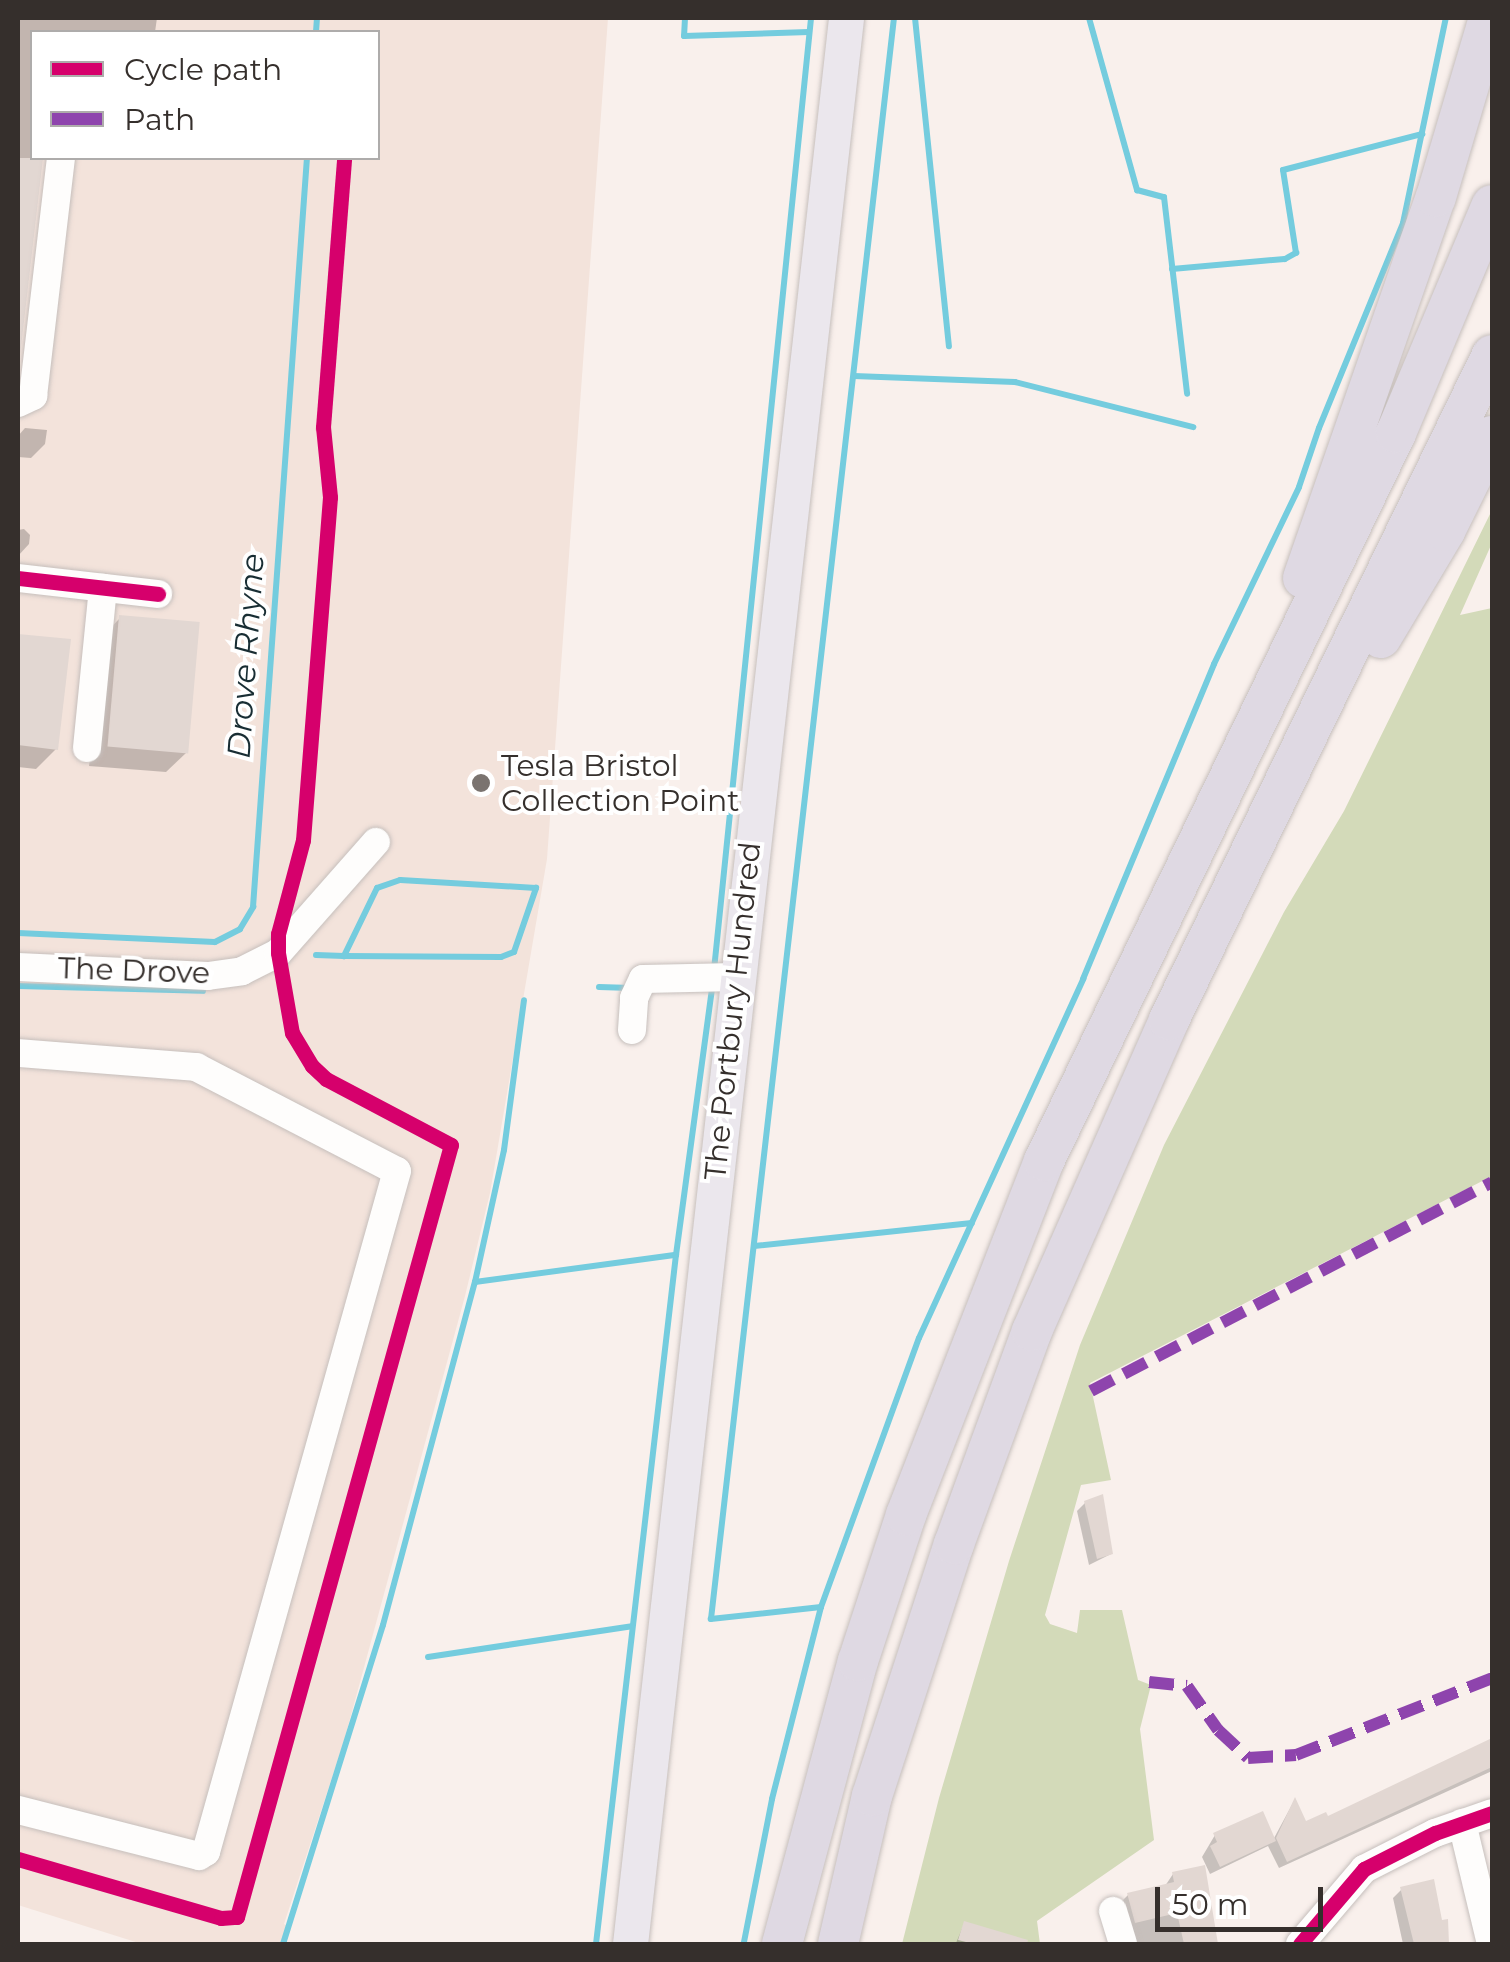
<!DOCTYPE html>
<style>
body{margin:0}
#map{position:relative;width:1510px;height:1962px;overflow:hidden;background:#f9f0ec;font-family:Montserrat,sans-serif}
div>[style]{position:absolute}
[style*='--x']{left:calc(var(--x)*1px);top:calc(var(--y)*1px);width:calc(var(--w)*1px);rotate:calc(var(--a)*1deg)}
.built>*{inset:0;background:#f3e3db}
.green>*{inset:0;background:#d3dab9}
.shadow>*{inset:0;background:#0003}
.stream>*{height:6px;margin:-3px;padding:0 3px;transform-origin:3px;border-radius:3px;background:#74ccde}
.building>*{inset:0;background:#e2d7d2;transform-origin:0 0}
.roads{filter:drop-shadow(0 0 2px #c6bfbc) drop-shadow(0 0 2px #c6bfbc)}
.minor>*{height:28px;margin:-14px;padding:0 14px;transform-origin:14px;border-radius:14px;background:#fefdfc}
.major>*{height:35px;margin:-17.5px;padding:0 17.5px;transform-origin:17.5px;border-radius:17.5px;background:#ebe7ed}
.highway>*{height:40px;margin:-20px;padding:0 20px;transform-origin:20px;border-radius:20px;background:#dfd9e3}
.quiet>*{height:12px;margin-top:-6px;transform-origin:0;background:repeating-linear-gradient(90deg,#8e44ad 0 25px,transparent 0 37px)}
.cycleway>*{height:15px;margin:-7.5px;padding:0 7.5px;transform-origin:7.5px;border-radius:7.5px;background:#d6006c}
.dots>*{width:28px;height:28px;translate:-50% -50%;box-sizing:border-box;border:5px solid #fff;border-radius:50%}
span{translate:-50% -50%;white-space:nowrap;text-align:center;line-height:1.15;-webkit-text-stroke:8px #fff;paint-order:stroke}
.poi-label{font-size:30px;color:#352f2c}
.left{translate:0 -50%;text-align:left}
.street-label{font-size:30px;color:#352f2c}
.water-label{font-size:32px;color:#182d33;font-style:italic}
.frame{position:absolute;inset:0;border:20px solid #352f2c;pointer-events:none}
.legend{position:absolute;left:30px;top:30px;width:350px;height:130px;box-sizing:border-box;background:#fff;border:2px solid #aeacab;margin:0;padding:12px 18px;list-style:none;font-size:30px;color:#352f2c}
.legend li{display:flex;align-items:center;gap:20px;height:50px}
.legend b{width:50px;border:2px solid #aeacab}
.scale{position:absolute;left:1155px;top:1887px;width:168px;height:45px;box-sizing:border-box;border:5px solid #352f2c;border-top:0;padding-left:12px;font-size:30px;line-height:35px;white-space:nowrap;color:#352f2c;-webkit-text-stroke:8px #fff;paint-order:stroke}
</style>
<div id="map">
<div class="built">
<i style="clip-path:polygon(evenodd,18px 18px,608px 18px,547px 859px,490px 1193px,465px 1296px,344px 1741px,284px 1924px,291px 1928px,285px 1944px,142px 1944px,18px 1905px,18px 18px,32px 32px,378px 32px,378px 158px,32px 158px,32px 32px)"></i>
</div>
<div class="green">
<i style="clip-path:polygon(1492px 510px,1492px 543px,1460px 615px,1492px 608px,1492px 1176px,1090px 1383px,1111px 1480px,1081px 1485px,1045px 1615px,1050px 1624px,1077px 1633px,1080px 1610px,1122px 1610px,1138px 1680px,1151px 1685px,1140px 1729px,1154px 1840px,1037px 1921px,1040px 1944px,902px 1944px,939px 1798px,1009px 1561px,1080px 1345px,1164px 1145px,1284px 912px,1344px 811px)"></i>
</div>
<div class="shadow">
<i style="clip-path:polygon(18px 18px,157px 18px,155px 32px,32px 32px,32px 158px,41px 158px,18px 351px)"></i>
<i style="clip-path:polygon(25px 428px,47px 430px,45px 444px,31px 458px,18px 457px,18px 436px)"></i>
<i style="clip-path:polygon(24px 529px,30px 535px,29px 544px,18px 556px,18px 530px)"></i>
<i style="clip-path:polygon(120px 618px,186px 753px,166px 772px,89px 766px,101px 638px)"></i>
<i style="clip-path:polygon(18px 636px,69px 642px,56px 749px,36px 769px,18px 767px)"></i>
<i style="clip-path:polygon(1085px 1503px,1111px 1554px,1089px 1565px,1077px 1511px)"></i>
<i style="clip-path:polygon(1492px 1739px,1492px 1771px,1279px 1868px,1268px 1846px,1210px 1874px,1202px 1857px,1215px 1835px,1273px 1840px,1294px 1801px,1305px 1824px,1327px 1819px)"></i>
<i style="clip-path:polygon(1203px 1868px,1217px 1944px,1128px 1944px,1119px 1904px,1128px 1895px,1165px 1886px,1173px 1874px)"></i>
<i style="clip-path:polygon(1402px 1889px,1441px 1923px,1446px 1922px,1447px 1944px,1403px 1944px,1393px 1898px)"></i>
<i style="clip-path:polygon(964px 1924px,1023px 1941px,1022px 1944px,956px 1943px)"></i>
</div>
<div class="stream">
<i style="--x:685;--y:18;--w:18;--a:93"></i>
<i style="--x:684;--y:36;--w:125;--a:-1.8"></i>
<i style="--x:915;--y:18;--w:330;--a:84.1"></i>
<i style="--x:1089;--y:18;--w:179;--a:74.4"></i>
<i style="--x:1137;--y:190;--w:28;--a:15"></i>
<i style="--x:1164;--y:197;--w:198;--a:83.3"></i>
<i style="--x:316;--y:32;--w:14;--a:-86"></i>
<i style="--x:1172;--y:269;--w:113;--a:-5.1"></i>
<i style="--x:1285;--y:259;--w:13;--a:-29"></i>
<i style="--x:1296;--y:253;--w:84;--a:-98.9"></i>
<i style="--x:1283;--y:170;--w:144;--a:-14.5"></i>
<i style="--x:854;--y:376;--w:161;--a:2.1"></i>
<i style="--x:1015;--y:382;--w:184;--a:14.2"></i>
<i style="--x:18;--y:933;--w:197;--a:2.6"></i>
<i style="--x:215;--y:942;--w:28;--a:-27"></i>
<i style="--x:240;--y:929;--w:26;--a:-59"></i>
<i style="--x:253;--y:907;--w:751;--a:-85.88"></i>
<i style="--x:316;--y:955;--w:28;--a:2"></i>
<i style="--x:344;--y:956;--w:157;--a:0.4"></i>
<i style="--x:501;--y:957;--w:14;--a:-21"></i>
<i style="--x:514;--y:952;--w:68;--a:-71"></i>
<i style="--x:536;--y:888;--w:136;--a:-176.6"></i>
<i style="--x:400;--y:880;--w:24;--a:161"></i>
<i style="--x:377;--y:888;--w:76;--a:115.9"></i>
<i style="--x:714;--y:970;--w:957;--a:-84.18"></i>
<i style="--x:18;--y:986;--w:185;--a:1.5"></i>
<i style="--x:599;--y:987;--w:32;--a:2"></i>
<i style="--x:754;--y:1246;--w:219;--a:-6"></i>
<i style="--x:475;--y:1282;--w:203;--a:-7.7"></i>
<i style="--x:821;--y:1607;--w:111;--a:173.8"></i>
<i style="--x:711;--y:1619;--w:1611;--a:-83.48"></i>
<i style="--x:428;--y:1657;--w:206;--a:-8.6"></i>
<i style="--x:744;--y:1942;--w:146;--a:-78.9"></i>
<i style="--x:772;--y:1799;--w:198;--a:-75.7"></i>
<i style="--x:821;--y:1607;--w:286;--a:-70"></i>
<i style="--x:919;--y:1338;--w:395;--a:-65.4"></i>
<i style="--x:1083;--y:979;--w:341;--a:-67.4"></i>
<i style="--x:1214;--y:664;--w:196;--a:-64.3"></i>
<i style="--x:1299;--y:487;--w:62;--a:-71.3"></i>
<i style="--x:1319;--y:428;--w:222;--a:-67.7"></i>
<i style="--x:1403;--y:223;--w:209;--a:-78.2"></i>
<i style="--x:283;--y:1944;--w:334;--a:-72.6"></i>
<i style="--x:383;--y:1625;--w:355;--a:-75"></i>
<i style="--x:475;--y:1282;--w:135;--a:-77.6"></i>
<i style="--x:504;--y:1150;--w:151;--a:-82.4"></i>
<i style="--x:596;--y:1944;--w:694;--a:-83.38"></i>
<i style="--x:676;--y:1255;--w:275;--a:-82.3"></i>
</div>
<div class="building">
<i style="clip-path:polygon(18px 158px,43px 158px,18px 373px)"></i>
<i style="left:119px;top:615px;width:81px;height:132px;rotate:5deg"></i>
<i style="clip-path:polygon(18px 634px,71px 639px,58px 750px,18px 745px)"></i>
<i style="clip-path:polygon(1103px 1494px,1113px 1554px,1097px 1559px,1084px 1501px)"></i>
<i style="clip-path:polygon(1492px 1738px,1492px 1767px,1287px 1862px,1276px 1838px,1295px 1797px,1306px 1821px,1326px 1812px,1328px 1816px)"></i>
<i style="clip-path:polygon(1263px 1811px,1276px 1841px,1220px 1867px,1210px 1846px,1217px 1842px,1213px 1833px)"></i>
<i style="clip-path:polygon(1205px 1865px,1218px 1944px,1184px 1944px,1177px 1913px,1135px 1923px,1127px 1893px,1174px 1882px,1172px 1872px)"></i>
<i style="clip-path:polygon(1434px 1879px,1442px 1920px,1448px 1919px,1449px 1944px,1414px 1944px,1400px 1887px)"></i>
<i style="clip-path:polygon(964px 1921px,1028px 1940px,1027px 1944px,974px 1944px,958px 1940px)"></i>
</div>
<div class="roads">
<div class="minor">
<i style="--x:18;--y:403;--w:17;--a:-25"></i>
<i style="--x:33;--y:396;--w:240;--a:-83.3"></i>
<i style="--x:18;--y:578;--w:141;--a:6.5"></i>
<i style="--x:87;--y:748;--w:161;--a:-84.3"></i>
<i style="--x:18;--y:967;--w:190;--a:2.7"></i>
<i style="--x:208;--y:976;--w:34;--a:-8"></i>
<i style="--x:242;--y:971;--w:40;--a:-26.6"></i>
<i style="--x:278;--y:953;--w:148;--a:-48.6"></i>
<i style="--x:632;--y:1030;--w:32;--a:-86"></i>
<i style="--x:634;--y:998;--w:21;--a:-65"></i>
<i style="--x:643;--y:979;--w:94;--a:-1.2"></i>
<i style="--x:18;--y:1053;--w:179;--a:4.5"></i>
<i style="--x:196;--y:1067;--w:226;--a:27.4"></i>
<i style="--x:397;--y:1171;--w:707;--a:105.67"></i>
<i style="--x:206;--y:1852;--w:8;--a:150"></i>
<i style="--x:199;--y:1856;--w:187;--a:-165.7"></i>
<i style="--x:1462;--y:1823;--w:124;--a:76.5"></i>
<i style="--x:1113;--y:1911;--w:34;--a:73"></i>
<i style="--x:1300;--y:1944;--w:99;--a:-49.5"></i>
<i style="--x:1364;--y:1869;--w:80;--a:-26.9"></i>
<i style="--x:1435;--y:1833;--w:60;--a:-19.3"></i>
</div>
<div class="major">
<i style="--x:630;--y:1944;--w:1938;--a:-83.6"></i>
</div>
<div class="highway">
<i style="--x:1303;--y:578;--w:404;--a:-70.8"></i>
<i style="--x:1436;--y:197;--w:187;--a:-73.5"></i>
<i style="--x:1381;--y:638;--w:125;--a:-59.1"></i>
<i style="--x:1445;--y:531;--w:106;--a:-63.7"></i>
<i style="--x:782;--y:1944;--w:293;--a:-75"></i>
<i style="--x:858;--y:1661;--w:154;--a:-71.8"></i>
<i style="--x:906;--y:1515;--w:380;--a:-68.7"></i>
<i style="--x:1044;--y:1161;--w:809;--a:-64.2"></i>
<i style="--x:1396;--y:433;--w:247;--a:-67.2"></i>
<i style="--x:838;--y:1944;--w:152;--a:-77.1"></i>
<i style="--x:872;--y:1796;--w:265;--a:-72"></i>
<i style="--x:954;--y:1544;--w:227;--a:-69.9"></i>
<i style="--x:1032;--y:1331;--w:340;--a:-66.2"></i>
<i style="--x:1169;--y:1020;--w:739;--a:-64.09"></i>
</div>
</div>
<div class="quiet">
<i style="--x:1091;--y:1391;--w:452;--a:-27.5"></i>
<i style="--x:1149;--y:1682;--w:38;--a:6"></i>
<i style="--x:1187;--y:1686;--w:54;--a:54.8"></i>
<i style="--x:1218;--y:1730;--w:41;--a:43"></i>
<i style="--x:1248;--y:1758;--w:48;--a:-3.6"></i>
<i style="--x:1296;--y:1755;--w:211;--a:-21.4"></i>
</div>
<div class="cycleway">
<i style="--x:18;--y:578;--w:141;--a:6.5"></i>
<i style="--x:18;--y:1859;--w:211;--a:16.2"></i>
<i style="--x:221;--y:1918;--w:16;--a:-4"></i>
<i style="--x:237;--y:1917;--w:801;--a:-74.51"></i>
<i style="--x:451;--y:1145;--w:141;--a:-152.2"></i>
<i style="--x:326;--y:1079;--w:19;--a:-137"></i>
<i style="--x:312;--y:1066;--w:39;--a:-121"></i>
<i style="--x:292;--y:1033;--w:81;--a:-99.9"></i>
<i style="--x:278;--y:953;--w:19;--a:-90"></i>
<i style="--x:278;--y:934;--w:97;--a:-75.1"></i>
<i style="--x:303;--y:840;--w:344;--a:-85.5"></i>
<i style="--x:330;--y:497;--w:70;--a:-95.7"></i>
<i style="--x:323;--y:427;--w:270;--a:-85.5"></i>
<i style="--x:1300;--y:1944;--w:99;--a:-49.5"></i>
<i style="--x:1364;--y:1869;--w:80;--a:-26.9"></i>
<i style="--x:1435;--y:1833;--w:60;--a:-19.3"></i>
</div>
<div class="dots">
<i style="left:481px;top:783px;background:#7a736f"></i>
</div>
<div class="poi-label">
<span class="left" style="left:501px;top:783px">Tesla Bristol<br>Collection Point</span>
</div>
<div class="street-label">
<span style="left:134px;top:971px;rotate:2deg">The Drove</span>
<span style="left:733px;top:1011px;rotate:-84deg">The Portbury Hundred</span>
</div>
<div class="water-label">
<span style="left:246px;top:656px;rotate:-86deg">Drove Rhyne</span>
</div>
<div class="frame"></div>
<ul class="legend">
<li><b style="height:12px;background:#d6006c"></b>Cycle path</li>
<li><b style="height:12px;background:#8e44ad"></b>Path</li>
</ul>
<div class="scale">50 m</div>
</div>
